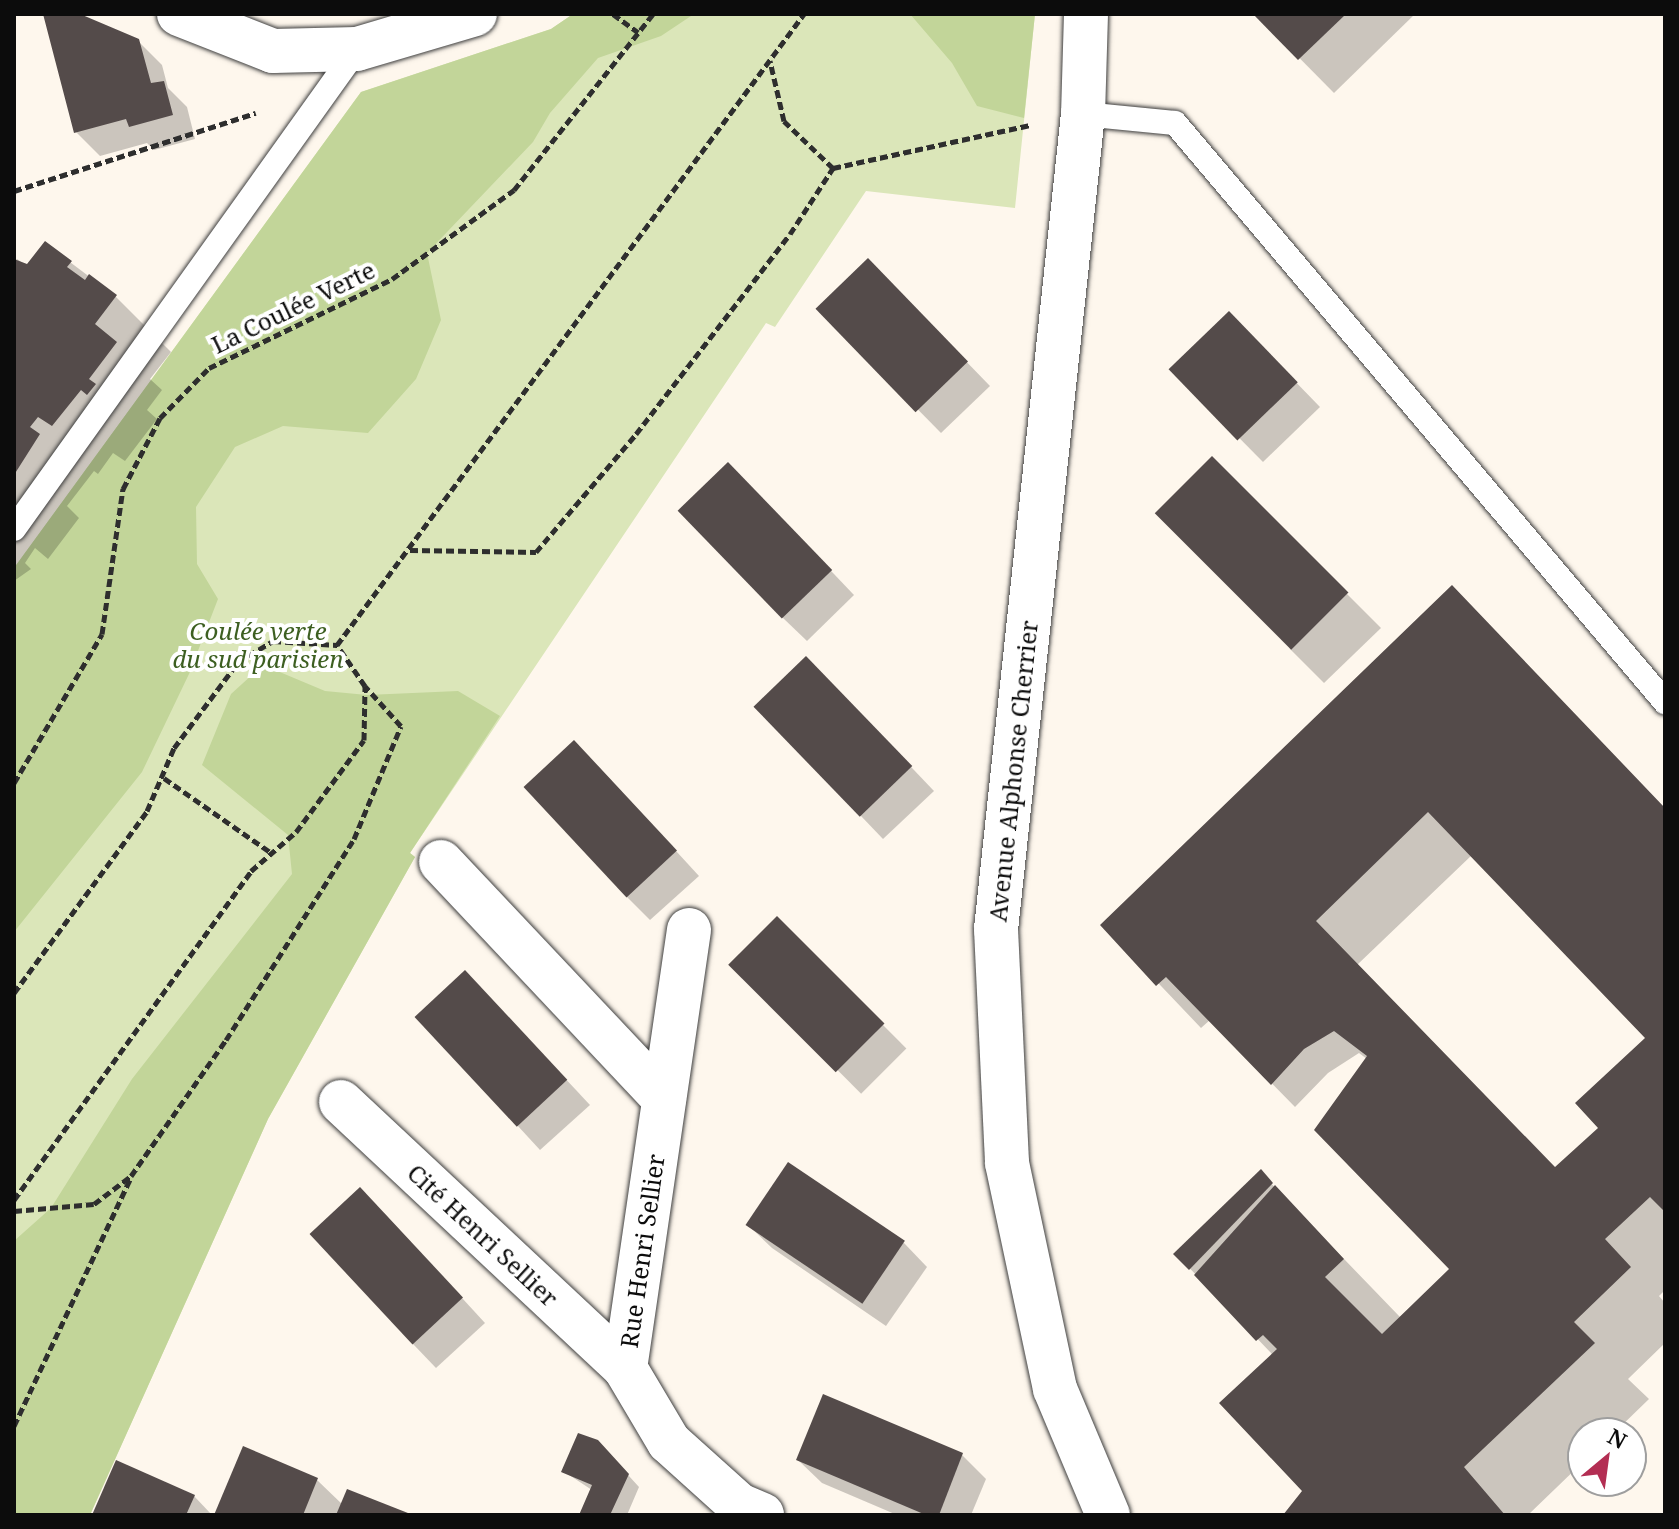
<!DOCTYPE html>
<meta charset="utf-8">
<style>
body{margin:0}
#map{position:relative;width:1679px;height:1529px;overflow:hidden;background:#fef7ed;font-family:"Noto Serif",serif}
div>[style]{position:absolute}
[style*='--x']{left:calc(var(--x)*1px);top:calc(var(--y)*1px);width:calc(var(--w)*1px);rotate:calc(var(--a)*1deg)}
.green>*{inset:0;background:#dbe6b9}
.forest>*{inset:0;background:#c2d599}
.shadow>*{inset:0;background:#0003;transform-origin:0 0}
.building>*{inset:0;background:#544b4a;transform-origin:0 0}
.path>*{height:5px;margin-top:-2.5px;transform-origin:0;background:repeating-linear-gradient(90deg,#2e2e2e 0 8px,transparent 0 12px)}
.roads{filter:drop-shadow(0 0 2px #3f3f3f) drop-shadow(0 0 2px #3f3f3f)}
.service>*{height:24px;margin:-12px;padding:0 12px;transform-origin:12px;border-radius:12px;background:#fff}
.minor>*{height:44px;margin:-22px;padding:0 22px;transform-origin:22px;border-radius:22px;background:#fff}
span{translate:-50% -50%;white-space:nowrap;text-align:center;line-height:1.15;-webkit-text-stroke:8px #fff;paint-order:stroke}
.street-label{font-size:24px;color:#0c0c0c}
.park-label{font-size:24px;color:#3d5f21;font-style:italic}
.frame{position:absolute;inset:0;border:16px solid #0c0c0c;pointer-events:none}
.north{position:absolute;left:1567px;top:1417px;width:80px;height:80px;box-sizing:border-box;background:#fff;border:2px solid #9e9e9e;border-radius:50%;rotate:29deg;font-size:22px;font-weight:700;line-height:32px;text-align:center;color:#0c0c0c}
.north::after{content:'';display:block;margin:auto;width:28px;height:36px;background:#b32e53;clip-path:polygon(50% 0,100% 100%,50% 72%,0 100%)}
</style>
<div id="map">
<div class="green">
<i style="clip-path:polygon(573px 14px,1035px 14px,1015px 208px,866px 191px,775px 327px,766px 323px,410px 853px,415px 857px,268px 1119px,90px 1515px,14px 1515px,14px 568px,361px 92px,551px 29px)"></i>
</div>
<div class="forest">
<i style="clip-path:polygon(573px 14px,694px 14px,661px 36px,598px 58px,550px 113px,533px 142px,427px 253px,441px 320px,416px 379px,368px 433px,283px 426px,235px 447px,196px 507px,197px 564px,218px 599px,189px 674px,142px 772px,14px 932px,14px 568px,361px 92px,551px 29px)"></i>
<i style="clip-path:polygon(910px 14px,1035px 14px,1024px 118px,977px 106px,952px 63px)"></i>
<i style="clip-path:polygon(263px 665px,325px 691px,367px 695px,458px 691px,500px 716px,410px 853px,415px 857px,268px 1119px,90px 1515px,14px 1515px,14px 1241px,51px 1208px,132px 1079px,292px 874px,288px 835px,202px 765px,231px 694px)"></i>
</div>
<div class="shadow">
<i style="clip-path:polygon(45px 14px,75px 14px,138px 41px,162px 65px,168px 88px,187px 107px,195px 139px,154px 150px,147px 143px,100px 156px,76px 132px)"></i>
<i style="clip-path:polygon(1256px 14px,1415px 14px,1334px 93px)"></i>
<i style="clip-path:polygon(46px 244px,115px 296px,171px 352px,150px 379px,162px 390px,147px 410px,157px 419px,125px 461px,113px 453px,98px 474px,94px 471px,67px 506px,79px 518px,48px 559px,35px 548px,25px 563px,31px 569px,14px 581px,14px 262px,17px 259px,28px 267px)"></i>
<i style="clip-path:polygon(892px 285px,990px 386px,941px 433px,819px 309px)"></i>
<i style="clip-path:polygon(1252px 337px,1320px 407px,1263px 462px,1171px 369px)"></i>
<i style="clip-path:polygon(1212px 459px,1381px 628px,1324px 683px,1290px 649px)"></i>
<i style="clip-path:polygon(752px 488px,854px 595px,807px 641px,783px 618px)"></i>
<i style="clip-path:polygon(evenodd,1452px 588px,1665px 810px,1665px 1290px,1659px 1296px,1665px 1303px,1665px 1343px,1628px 1379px,1649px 1399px,1614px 1433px,1583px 1433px,1583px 1462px,1528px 1515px,1285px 1515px,1305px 1491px,1273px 1355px,1176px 1254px,1260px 1172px,1400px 1317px,1452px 1269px,1367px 1059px,1359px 1053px,1328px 1073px,1295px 1107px,1210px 1020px,1201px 1028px,1103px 925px,1452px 588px,1472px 855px,1648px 1038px,1600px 1128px,1556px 1170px,1357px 965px,1472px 855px)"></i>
<i style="clip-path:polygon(830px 682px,934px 791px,883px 839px,860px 815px)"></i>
<i style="clip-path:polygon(598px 766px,699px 876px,650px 920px,627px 897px)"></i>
<i style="left:777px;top:919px;width:183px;height:64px;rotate:45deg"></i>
<i style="clip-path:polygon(488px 996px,590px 1105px,540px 1150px,417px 1016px)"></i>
<i style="clip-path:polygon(384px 1213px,485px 1323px,436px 1368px,413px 1344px)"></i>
<i style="clip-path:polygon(748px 1225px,904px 1243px,927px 1267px,886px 1326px,772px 1248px)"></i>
<i style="clip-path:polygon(609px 1454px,639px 1487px,627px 1515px,581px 1515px,592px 1490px,563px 1471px)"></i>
<i style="clip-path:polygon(962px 1455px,986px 1479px,971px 1515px,897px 1515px,822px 1483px,798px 1460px)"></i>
<i style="clip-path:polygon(317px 1480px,343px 1505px,408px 1515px,217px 1515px)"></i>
<i style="clip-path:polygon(194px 1496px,212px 1515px,94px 1515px)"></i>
</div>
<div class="building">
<i style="clip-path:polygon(43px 14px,80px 14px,139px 39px,151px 83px,164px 81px,173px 115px,129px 127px,126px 119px,74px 133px)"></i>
<i style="clip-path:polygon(1253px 14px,1346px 14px,1298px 60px)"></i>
<i style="clip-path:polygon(45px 241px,72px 261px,67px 267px,85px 280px,89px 274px,117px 295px,95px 324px,117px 342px,89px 379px,96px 384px,87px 395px,81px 390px,52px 426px,38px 417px,30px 427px,40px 434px,14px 475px,14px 259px,27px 264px)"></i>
<i style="left:868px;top:258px;width:144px;height:73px;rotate:46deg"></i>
<i style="left:1229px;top:311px;width:99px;height:84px;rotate:46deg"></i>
<i style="left:1212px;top:456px;width:193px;height:81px;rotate:45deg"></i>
<i style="left:728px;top:462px;width:150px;height:70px;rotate:46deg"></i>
<i style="clip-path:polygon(evenodd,1452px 585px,1665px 808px,1665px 1212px,1650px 1197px,1605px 1239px,1631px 1267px,1574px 1322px,1595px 1343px,1464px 1467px,1505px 1515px,1283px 1515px,1302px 1491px,1219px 1403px,1277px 1349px,1263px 1335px,1256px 1341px,1194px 1275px,1275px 1185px,1344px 1259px,1325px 1277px,1382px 1334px,1449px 1269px,1314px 1130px,1367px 1056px,1334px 1031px,1304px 1049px,1271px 1085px,1166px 977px,1156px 986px,1100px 925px,1452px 585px,1428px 812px,1645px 1038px,1575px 1103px,1598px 1128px,1555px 1167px,1316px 921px,1428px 812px)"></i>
<i style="left:806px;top:656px;width:153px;height:73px;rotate:46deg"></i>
<i style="left:574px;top:740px;width:151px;height:69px;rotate:47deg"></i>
<i style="left:777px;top:916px;width:152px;height:69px;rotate:45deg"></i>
<i style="left:465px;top:970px;width:150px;height:69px;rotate:47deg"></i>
<i style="left:788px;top:1162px;width:141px;height:76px;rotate:34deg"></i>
<i style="clip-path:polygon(1261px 1169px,1273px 1183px,1189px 1270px,1173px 1254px)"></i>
<i style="left:360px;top:1187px;width:151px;height:69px;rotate:47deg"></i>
<i style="clip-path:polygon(823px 1394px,963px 1453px,939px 1515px,926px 1515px,796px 1460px)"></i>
<i style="clip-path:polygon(578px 1433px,598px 1440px,629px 1474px,610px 1515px,579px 1515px,592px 1485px,561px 1472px)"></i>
<i style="clip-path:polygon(243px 1446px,318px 1478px,303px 1515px,214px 1515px)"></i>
<i style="clip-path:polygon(116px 1460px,195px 1495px,186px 1515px,92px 1515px)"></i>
<i style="clip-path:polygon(347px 1489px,413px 1515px,336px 1515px)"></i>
</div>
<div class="path">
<i style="--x:613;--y:14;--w:31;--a:36"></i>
<i style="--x:833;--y:168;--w:203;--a:-12.3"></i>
<i style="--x:14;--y:191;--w:254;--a:-17.9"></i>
<i style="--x:410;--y:550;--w:126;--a:0.9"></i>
<i style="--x:536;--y:552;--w:155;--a:-49.7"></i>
<i style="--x:636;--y:434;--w:252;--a:-52.4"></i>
<i style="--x:790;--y:234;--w:79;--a:-56.9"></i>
<i style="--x:833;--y:168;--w:68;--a:-136.2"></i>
<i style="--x:784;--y:121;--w:62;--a:-103.1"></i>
<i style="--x:337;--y:645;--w:785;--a:-53.5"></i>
<i style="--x:164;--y:778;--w:129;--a:34.9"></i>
<i style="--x:14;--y:783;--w:173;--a:-59.4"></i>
<i style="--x:102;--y:634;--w:147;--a:-81.8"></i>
<i style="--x:123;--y:489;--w:80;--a:-62.5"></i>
<i style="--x:160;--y:418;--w:70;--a:-45.6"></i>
<i style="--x:209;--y:368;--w:203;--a:-25.9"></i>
<i style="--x:392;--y:279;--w:151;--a:-36.1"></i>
<i style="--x:514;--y:190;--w:224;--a:-51.7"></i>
<i style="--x:14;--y:993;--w:225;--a:-53.8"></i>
<i style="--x:147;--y:811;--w:69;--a:-66.8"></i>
<i style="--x:174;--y:748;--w:107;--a:-53.3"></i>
<i style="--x:238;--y:662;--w:41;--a:-31"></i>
<i style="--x:273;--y:641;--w:64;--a:3.6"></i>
<i style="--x:14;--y:1200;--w:405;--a:-54.2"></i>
<i style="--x:251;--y:871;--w:60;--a:-40.9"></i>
<i style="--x:296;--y:832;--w:114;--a:-53.5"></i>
<i style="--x:364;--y:740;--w:54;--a:-88.9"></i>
<i style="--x:365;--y:686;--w:50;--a:-124.3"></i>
<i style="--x:14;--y:1211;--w:80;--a:-5"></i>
<i style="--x:94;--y:1204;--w:46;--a:-37.1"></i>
<i style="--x:131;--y:1176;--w:166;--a:-55.1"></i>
<i style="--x:226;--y:1040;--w:238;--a:-57.5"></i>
<i style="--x:354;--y:839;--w:122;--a:-67.4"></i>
<i style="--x:401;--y:726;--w:54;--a:-132"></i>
<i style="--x:14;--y:1426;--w:275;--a:-64.8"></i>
</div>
<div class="roads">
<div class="service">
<i style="--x:1083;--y:114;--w:92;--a:5.6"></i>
<i style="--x:1175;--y:123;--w:759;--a:49.76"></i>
<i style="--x:14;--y:529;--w:590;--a:-54.45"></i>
</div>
<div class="minor">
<i style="--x:179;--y:14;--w:101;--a:21.5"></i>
<i style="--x:273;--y:51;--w:84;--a:-1.4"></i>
<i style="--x:357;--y:49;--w:123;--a:-16.5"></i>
<i style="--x:1086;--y:14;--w:100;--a:91.7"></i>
<i style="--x:1083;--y:114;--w:820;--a:96.09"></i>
<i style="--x:996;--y:929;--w:234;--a:87.3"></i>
<i style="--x:1007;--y:1163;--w:231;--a:78"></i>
<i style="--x:1055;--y:1389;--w:137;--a:67.2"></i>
<i style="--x:441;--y:862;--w:325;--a:46.7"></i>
<i style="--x:689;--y:930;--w:443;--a:98.3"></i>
<i style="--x:625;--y:1368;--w:86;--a:59.3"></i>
<i style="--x:669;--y:1442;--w:94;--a:42"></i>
<i style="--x:739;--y:1505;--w:25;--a:23"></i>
<i style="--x:341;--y:1102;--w:389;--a:43.1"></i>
</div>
</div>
<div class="street-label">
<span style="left:293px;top:307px;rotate:-26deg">La Coulée Verte</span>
<span style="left:1013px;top:771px;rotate:-84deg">Avenue Alphonse Cherrier</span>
<span style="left:483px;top:1235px;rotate:43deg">Cité Henri Sellier</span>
<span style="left:642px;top:1251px;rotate:-82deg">Rue Henri Sellier</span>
</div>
<div class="park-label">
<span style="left:258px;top:645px">Coulée verte<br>du sud parisien</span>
</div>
<div class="frame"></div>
<div class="north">N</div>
</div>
